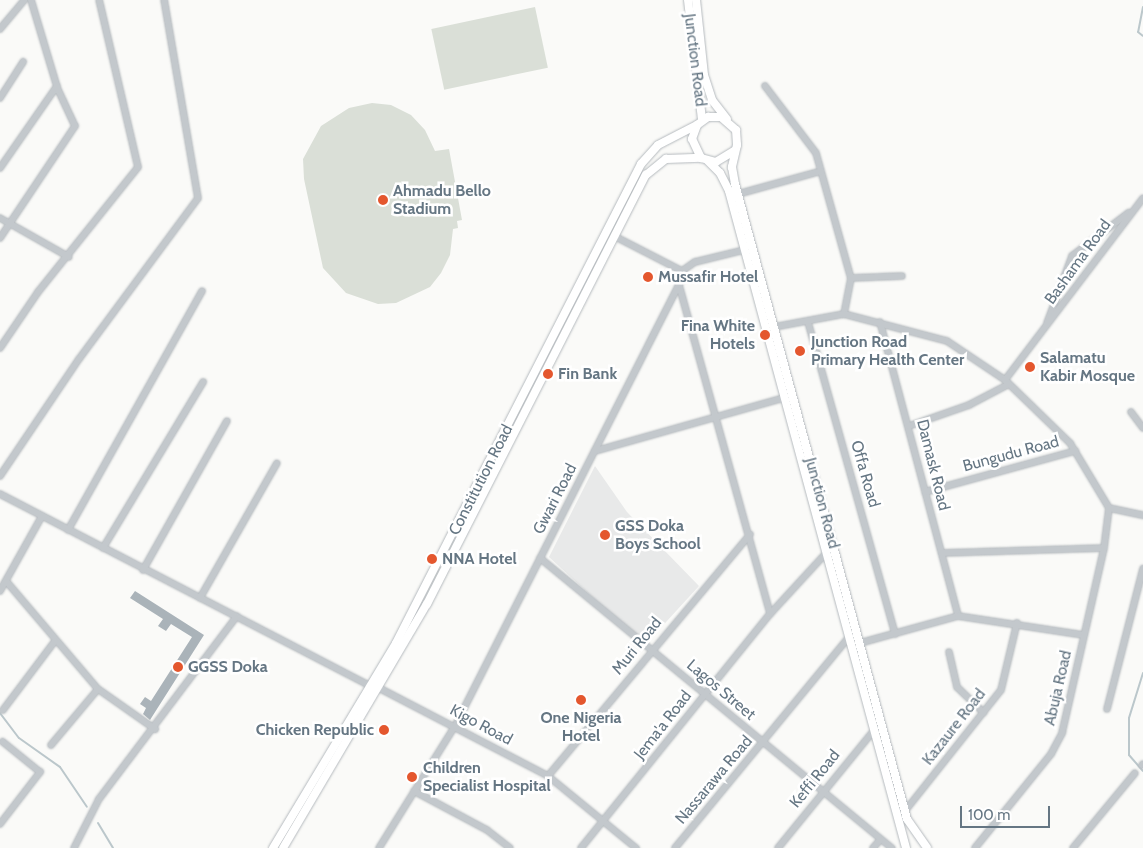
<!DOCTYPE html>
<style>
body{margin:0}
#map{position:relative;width:1143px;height:848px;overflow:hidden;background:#fafaf8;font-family:Cabin,sans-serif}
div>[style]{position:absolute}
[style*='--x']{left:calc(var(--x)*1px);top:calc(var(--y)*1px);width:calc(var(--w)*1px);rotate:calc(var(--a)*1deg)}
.built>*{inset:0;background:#e8e9e9}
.green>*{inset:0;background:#dadfd7;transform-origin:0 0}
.stream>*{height:2px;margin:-1px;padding:0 1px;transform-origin:1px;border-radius:1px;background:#bbc7cb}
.building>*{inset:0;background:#aab3b9}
.roads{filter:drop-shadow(0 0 1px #b5babe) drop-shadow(0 0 1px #b5babe)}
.minor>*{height:6px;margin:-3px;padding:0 3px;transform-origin:3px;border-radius:3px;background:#c3c8cc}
.major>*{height:8px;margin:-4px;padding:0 4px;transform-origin:4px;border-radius:4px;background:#fff}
.dots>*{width:14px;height:14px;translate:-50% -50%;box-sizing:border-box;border:2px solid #fff;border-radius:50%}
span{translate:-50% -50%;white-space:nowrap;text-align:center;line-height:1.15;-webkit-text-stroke:5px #fff;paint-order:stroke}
.street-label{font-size:16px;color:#657683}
.poi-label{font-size:16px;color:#657683;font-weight:700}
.left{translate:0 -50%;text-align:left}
.right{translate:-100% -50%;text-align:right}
.scale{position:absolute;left:960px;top:806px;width:90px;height:22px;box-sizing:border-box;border:2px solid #657683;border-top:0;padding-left:6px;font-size:15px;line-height:18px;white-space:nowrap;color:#657683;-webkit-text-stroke:4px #fff;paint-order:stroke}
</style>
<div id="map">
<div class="built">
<i style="clip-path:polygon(595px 466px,627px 512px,699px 586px,645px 645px,549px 557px)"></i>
</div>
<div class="green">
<i style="left:535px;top:7px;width:62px;height:106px;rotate:78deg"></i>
<i style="clip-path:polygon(372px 103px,391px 105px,411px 115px,425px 130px,435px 151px,449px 149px,462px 220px,457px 221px,458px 228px,453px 229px,450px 255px,441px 273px,430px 287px,396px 303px,378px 304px,346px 293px,323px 268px,304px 179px,303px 159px,321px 126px,349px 108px)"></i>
</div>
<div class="stream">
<i style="--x:1143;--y:7;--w:25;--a:101"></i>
<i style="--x:1138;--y:32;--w:6;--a:39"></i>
<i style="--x:1143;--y:673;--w:47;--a:107.3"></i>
<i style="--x:1129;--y:718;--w:37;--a:90"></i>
<i style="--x:1129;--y:755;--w:21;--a:49"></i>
<i style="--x:0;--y:713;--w:31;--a:53"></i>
<i style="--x:19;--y:738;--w:50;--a:35.3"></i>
<i style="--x:60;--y:767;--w:48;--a:56"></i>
<i style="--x:98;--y:823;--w:29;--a:59"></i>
</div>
<div class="building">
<i style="clip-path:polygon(135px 591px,204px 635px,150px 720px,143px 714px,146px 708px,140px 704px,145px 697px,151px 701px,192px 637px,171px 624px,166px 631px,158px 626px,163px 619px,130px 598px)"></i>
</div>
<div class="roads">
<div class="minor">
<i style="--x:0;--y:29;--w:38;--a:-50"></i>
<i style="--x:765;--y:86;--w:84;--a:52.7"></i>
<i style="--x:816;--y:153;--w:130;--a:74.4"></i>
<i style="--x:851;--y:278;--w:37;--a:101"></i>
<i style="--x:0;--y:98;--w:43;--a:-57.4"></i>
<i style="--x:0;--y:168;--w:100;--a:-55.2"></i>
<i style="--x:738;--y:194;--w:86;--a:-15.5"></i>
<i style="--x:0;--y:218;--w:79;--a:29.5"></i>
<i style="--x:614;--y:236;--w:76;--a:27.2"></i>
<i style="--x:0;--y:238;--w:135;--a:-56.2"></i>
<i style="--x:75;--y:126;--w:40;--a:-115"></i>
<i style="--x:58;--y:90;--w:94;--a:-106.7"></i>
<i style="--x:851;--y:278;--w:51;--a:-2.2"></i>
<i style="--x:679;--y:285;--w:341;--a:74.5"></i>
<i style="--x:808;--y:322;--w:324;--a:74.4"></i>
<i style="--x:880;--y:322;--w:304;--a:75.1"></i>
<i style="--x:1047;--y:323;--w:72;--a:-69.5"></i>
<i style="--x:1072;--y:256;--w:71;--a:-37.5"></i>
<i style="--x:774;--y:327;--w:71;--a:-10.5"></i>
<i style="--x:844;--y:314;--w:106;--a:14.7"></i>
<i style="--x:947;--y:341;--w:70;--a:33.9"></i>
<i style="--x:1005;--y:380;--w:91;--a:44.1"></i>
<i style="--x:1070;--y:443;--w:76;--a:59"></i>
<i style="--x:0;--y:348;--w:68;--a:-55.8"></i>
<i style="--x:38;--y:292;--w:160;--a:-51.3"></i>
<i style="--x:138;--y:167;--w:171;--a:-103.1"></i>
<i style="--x:1005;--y:380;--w:228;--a:-52.8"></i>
<i style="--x:1131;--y:412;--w:20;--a:53"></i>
<i style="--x:909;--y:426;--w:64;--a:-19.3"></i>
<i style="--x:969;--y:405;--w:45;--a:-27.7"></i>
<i style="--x:595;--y:451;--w:196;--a:-15.7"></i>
<i style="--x:0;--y:476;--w:141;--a:-56"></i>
<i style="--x:79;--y:359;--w:200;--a:-53.5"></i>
<i style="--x:198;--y:198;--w:201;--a:-99.7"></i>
<i style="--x:925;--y:492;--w:156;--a:-15.3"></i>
<i style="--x:0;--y:494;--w:418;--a:27.4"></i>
<i style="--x:1109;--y:508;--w:35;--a:12"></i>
<i style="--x:68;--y:530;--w:274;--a:-60.7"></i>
<i style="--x:103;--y:548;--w:194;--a:-58.9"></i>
<i style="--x:942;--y:553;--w:162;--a:-1.8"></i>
<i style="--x:540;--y:558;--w:456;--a:39.5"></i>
<i style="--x:143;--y:570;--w:171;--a:-60.6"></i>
<i style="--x:6;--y:581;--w:142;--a:49.6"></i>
<i style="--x:98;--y:689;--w:70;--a:35.1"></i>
<i style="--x:0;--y:591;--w:86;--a:-60.8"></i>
<i style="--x:200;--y:598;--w:155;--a:-60.3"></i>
<i style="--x:860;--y:643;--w:102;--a:-15.4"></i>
<i style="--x:958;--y:616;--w:127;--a:8.6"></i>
<i style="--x:949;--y:652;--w:36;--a:77"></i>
<i style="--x:957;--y:687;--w:37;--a:44"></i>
<i style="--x:379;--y:688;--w:191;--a:27.5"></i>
<i style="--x:548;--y:776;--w:114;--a:39.3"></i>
<i style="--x:1107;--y:709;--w:145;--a:-75.6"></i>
<i style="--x:3;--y:710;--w:86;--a:-53"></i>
<i style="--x:51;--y:745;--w:73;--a:-50"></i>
<i style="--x:1142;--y:765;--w:1;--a:-45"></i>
<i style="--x:548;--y:776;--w:315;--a:-50.1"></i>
<i style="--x:414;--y:791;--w:83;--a:28.1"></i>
<i style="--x:487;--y:830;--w:29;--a:38"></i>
<i style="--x:905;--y:811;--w:154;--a:-51.6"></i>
<i style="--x:1001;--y:690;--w:69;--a:-76.6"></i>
<i style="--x:0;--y:824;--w:66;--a:-52.4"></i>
<i style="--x:40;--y:772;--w:48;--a:-141"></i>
<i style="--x:74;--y:848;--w:55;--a:-63"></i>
<i style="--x:99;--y:799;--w:229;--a:-53"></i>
<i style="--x:379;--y:848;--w:144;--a:-58.1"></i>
<i style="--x:455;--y:726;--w:495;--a:-63.1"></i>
<i style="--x:679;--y:285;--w:14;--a:-78"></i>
<i style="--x:682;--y:271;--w:16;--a:-35"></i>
<i style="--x:695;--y:262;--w:50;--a:-13.8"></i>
<i style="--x:581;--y:848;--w:301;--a:-51.1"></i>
<i style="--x:770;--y:614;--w:84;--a:-47.4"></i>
<i style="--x:675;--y:848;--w:273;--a:-50.5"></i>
<i style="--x:778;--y:848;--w:154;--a:-50.8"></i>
<i style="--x:873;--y:848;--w:11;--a:-49"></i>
<i style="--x:975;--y:848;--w:121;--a:-51"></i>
<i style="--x:1051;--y:754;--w:24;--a:-62"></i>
<i style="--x:1062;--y:733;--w:190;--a:-77.2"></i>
<i style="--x:1104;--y:548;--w:40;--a:-82.9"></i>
<i style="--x:1073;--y:848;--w:97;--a:-50.4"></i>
</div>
<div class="major">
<i style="--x:688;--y:0;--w:121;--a:83.3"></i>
<i style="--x:696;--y:0;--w:75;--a:83.9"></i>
<i style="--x:704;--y:75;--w:26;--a:72"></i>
<i style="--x:712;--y:100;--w:24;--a:52"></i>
<i style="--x:734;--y:151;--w:21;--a:149"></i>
<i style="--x:716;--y:162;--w:16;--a:-165"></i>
<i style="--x:701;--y:158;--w:21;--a:-115"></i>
<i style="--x:692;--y:139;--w:15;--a:-70"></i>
<i style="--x:697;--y:125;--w:14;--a:-36"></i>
<i style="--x:708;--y:117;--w:13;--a:0"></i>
<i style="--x:721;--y:117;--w:20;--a:41"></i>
<i style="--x:736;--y:130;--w:15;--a:86"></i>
<i style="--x:737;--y:145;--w:23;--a:103"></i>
<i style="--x:732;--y:167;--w:17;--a:80"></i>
<i style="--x:735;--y:184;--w:658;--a:74.84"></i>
<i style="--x:907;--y:819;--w:35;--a:55"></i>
<i style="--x:708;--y:161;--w:17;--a:45"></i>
<i style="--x:720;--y:173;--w:20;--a:63"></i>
<i style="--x:729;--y:191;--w:680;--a:74.92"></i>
<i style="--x:273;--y:848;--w:239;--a:-59"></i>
<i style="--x:396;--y:643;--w:538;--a:-62.91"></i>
<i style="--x:641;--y:164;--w:25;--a:-48"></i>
<i style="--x:658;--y:145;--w:42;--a:-27.2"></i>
<i style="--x:283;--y:848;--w:283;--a:-59.5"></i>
<i style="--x:427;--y:604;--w:482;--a:-63"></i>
<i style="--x:646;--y:175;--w:26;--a:-39"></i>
<i style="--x:666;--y:159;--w:35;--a:-2"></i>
</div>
</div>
<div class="dots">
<i style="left:383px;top:200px;background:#e4572e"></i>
<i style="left:648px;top:277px;background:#e4572e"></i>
<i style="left:765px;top:335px;background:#e4572e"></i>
<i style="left:800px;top:351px;background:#e4572e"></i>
<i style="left:1030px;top:367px;background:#e4572e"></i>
<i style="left:548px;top:374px;background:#e4572e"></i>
<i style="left:605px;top:535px;background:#e4572e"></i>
<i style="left:432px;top:559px;background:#e4572e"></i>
<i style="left:178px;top:667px;background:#e4572e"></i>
<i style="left:581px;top:700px;background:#e4572e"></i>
<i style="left:384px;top:730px;background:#e4572e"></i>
<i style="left:412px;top:777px;background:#e4572e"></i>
</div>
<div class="street-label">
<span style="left:695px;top:60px;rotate:83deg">Junction Road</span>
<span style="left:1078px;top:262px;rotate:-54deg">Bashama Road</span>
<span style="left:1011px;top:454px;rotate:-15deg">Bungudu Road</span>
<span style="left:933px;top:465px;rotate:76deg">Damask Road</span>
<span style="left:865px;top:474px;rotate:74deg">Offa Road</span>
<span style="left:481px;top:480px;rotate:-63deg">Constitution Road</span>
<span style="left:555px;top:499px;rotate:-63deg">Gwari Road</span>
<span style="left:822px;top:503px;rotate:75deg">Junction Road</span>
<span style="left:637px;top:646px;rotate:-51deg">Muri Road</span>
<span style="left:1058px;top:688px;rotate:-77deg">Abuja Road</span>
<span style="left:721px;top:690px;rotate:40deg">Lagos Street</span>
<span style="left:481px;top:725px;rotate:28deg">Kigo Road</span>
<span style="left:663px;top:725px;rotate:-52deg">Jema'a Road</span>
<span style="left:954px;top:727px;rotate:-52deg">Kazaure Road</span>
<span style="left:815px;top:779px;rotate:-51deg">Keffi Road</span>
<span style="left:714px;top:780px;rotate:-50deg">Nassarawa Road</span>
</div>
<div class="poi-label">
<span class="left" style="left:393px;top:200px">Ahmadu Bello<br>Stadium</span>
<span class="left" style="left:658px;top:277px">Mussafir Hotel</span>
<span class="right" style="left:755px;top:335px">Fina White<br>Hotels</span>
<span class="left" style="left:811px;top:351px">Junction Road<br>Primary Health Center</span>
<span class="left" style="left:1040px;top:367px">Salamatu<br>Kabir Mosque</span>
<span class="left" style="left:558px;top:374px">Fin Bank</span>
<span class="left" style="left:615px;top:535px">GSS Doka<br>Boys School</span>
<span class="left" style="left:442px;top:559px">NNA Hotel</span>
<span class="left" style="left:188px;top:667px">GGSS Doka</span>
<span style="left:581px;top:727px">One Nigeria<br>Hotel</span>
<span class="right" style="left:374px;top:730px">Chicken Republic</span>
<span class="left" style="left:423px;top:777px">Children<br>Specialist Hospital</span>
</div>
<div class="scale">100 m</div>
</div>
